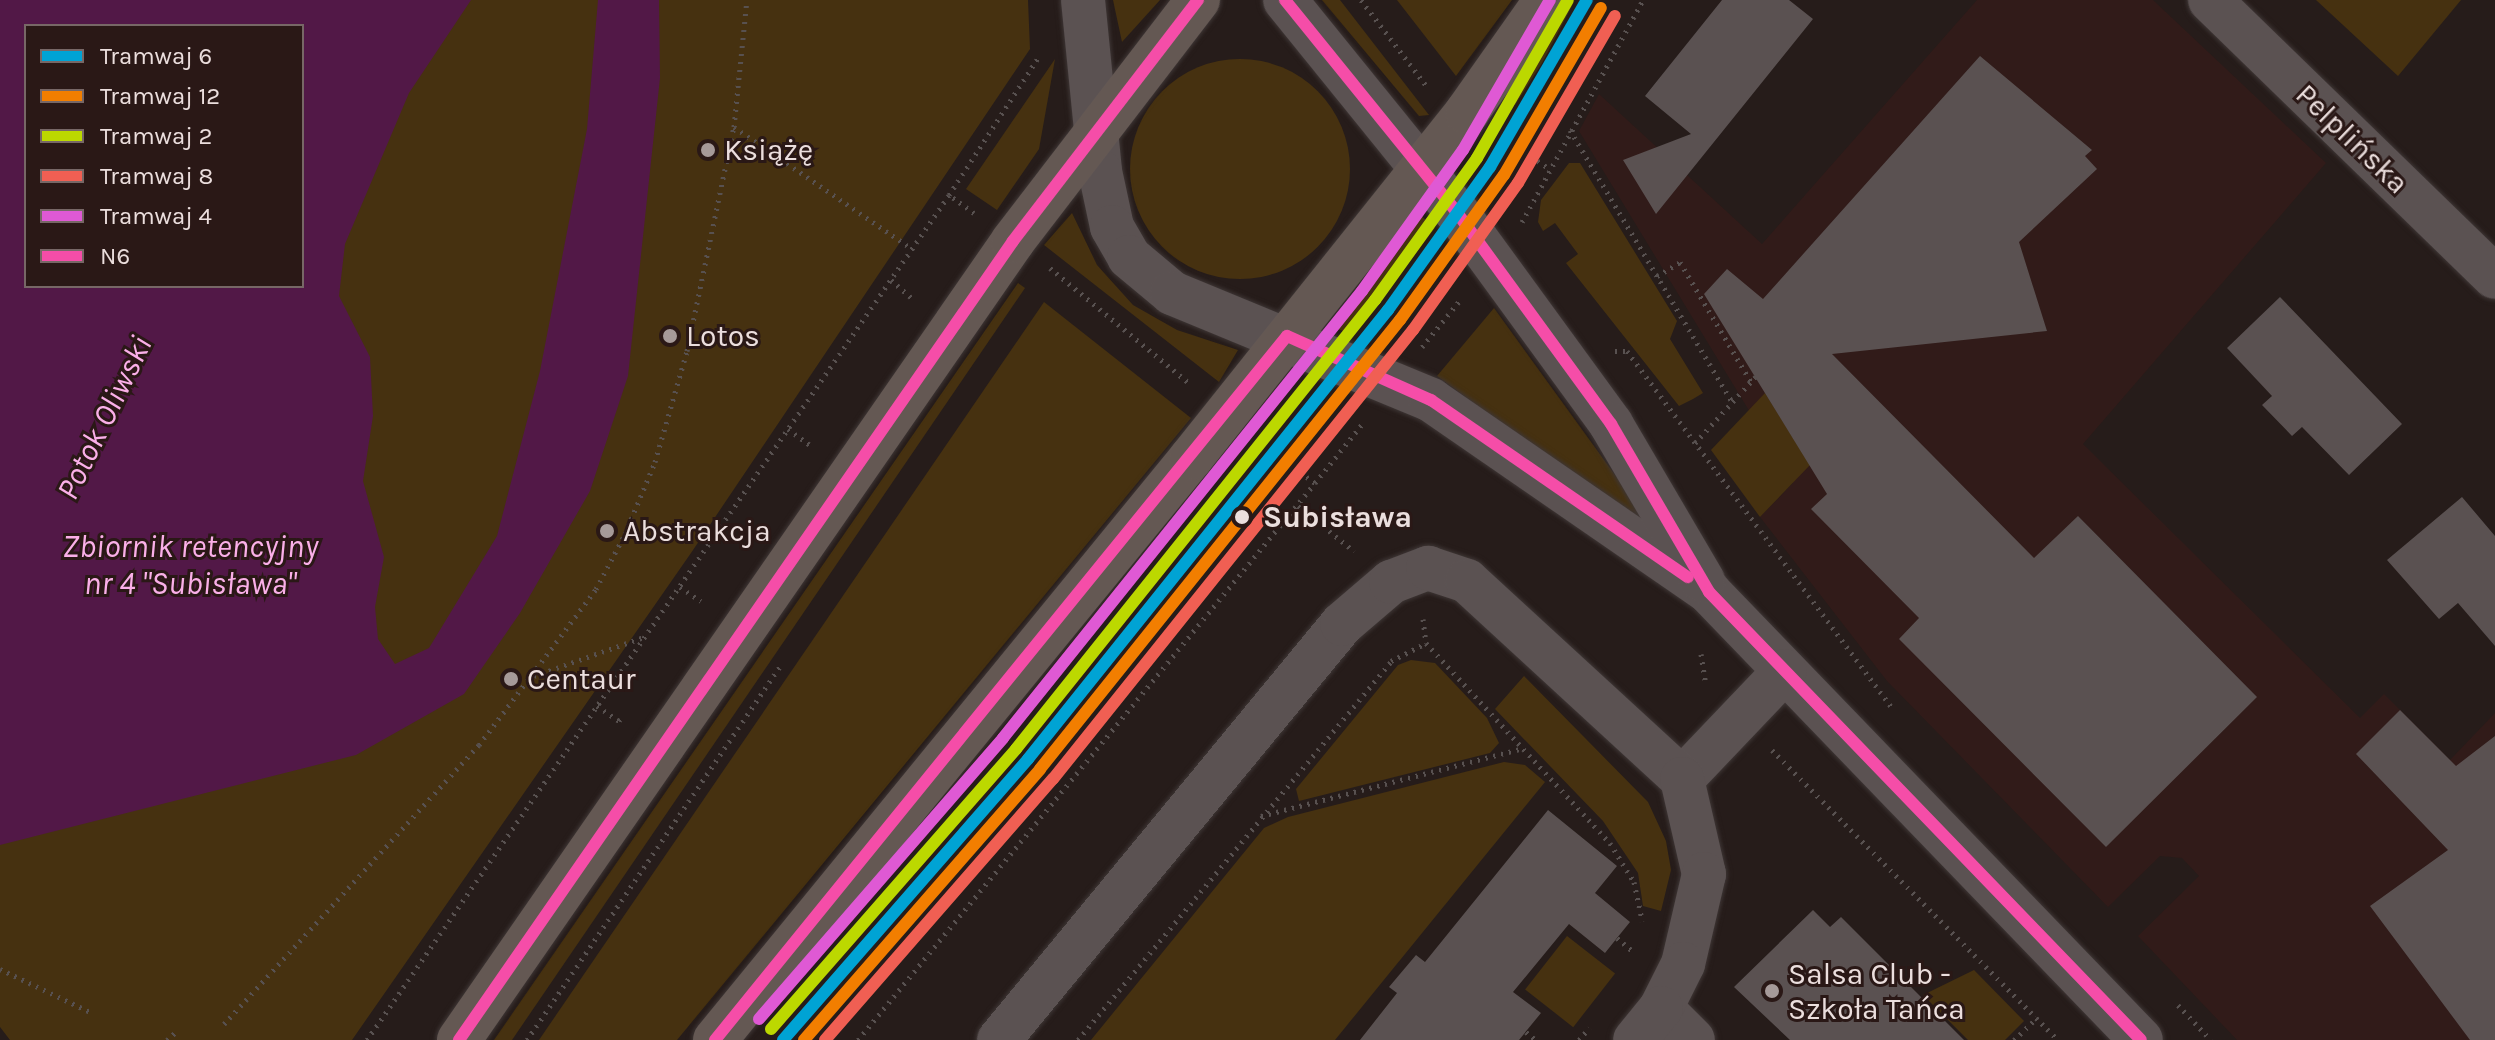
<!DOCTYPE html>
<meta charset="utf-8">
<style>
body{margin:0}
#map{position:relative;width:2495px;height:1040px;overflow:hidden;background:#261c1a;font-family:Karla,sans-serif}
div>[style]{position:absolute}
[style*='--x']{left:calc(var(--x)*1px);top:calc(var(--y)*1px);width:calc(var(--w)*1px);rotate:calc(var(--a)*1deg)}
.built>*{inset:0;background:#311b19}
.green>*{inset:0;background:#463110;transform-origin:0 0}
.round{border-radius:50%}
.water>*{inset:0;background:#521847}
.building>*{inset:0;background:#5a5151}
.path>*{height:5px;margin-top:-2.5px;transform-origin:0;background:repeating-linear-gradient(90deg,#585150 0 2px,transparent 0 8px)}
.roads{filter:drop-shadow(0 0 2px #3e3635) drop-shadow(0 0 2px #3e3635)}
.minor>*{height:44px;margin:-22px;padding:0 22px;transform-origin:22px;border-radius:22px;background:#5b5252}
.major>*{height:44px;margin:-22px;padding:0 22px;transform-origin:22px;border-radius:22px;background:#645853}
.bus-1>*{height:12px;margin:-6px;padding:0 6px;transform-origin:6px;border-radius:6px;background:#f54da8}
.tram-1>*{height:12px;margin:-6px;padding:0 6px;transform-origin:6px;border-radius:6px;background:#00a3d4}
.tram-2>*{height:12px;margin:-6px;padding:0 6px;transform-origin:6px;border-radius:6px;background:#f27e00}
.tram-3>*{height:12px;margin:-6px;padding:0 6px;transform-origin:6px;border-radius:6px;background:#bcd800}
.tram-4>*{height:12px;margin:-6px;padding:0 6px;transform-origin:6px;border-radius:6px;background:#f05f53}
.tram-5>*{height:12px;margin:-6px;padding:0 6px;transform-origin:6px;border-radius:6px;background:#df59d4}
.dots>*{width:22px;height:22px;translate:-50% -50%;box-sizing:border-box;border:4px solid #2a1816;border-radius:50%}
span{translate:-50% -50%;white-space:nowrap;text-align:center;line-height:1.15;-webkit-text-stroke:6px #2a1816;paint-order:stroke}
.street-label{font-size:30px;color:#ebdedd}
.poi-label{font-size:30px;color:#ebdedd}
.left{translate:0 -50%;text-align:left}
.stop-label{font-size:30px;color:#ebdedd;font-weight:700}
.water-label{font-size:32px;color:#faafe8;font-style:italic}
.legend{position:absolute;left:24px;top:24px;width:280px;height:264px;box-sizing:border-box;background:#2a1816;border:2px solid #776766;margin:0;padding:10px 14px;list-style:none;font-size:24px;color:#ebdedd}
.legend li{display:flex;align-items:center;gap:16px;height:40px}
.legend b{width:40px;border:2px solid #776766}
</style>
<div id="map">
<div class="built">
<i style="clip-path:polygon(1977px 0,2153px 0,2326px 163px,2083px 444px,2360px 718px,2384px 694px,2450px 760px,2495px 713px,2495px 1040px,2237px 1040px,2138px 936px,2199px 876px,2182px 858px,2160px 856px,2108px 907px,1887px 681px,1760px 517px,1793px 483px,1579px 131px,1599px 94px,1762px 244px)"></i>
</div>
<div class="green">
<i style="clip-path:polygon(evenodd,0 0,1028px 0,1030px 49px,691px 553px,352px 1040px,10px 1040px,0 1027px,0 0,26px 26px,302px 26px,302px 286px,26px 286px,26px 26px)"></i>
<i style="clip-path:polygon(1113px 0,1160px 0,1122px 42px)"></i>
<i style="clip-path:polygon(1322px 0,1340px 0,1429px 115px,1419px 116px)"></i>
<i style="clip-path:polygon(1397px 0,1512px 0,1456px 76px)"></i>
<i style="clip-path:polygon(1575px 0,1542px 63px,1515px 105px,1504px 96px)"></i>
<i style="clip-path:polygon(2316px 0,2461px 0,2398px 76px)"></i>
<i style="clip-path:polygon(1055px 59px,1039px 149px,997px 210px,966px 189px)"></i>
<i class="round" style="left:1130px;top:59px;width:220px;height:220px"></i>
<i style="clip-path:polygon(1569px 163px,1580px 163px,1677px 321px,1670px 339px,1703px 393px,1693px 399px,1679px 406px,1566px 263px,1578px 254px,1555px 223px,1543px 231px,1538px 222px,1541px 200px)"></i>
<i style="clip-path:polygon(1072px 213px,1097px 265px,1133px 305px,1177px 330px,1238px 350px,1219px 382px,1044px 245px)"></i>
<i style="clip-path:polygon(1418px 213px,1435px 228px,1416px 253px,1354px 335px,1335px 328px)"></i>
<i style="clip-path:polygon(1018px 283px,1025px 288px,512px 1040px,494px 1040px)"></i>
<i style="clip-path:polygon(1044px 302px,1191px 418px,677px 1040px,539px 1040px)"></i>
<i style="clip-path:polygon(1494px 308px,1652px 526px,1648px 530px,1437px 376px)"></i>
<i style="clip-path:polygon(1765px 393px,1810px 465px,1760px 517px,1711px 450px)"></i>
<i style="clip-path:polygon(1411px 660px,1435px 663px,1487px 718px,1499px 743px,1490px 753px,1299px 801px,1296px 789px,1398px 665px)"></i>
<i style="clip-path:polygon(1524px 676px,1648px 802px,1666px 841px,1671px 870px,1661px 911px,1643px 906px,1638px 873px,1603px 821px,1495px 709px)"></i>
<i style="clip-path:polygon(1504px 762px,1525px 765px,1545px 782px,1335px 1040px,1091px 1040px,1264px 828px,1288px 817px)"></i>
<i style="left:1567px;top:936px;width:61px;height:68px;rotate:38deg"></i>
<i style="clip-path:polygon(1974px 970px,2024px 1021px,2005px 1040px,1968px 1040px,1923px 995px)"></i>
</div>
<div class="water">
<i style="clip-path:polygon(evenodd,0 0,471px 0,409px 93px,345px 244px,339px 296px,370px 357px,373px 416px,363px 481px,384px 557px,375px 607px,378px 639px,395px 664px,429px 648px,497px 536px,540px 371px,587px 129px,598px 0,659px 0,660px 78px,628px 376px,590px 491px,520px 613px,464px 694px,356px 755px,0 845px,0 0,26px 26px,302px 26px,302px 286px,26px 286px,26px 26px)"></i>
</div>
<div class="building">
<i style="clip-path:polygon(1722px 0,1789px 0,1813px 19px,1656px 214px,1623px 160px,1691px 134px,1645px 96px)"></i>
<i style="clip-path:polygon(1980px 56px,2092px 150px,2085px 156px,2097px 169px,2019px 242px,2047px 331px,1832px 354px,2034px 558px,2078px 516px,2257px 697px,2106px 847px,1899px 639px,1919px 618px,1811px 509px,1827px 494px,1704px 294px,1727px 269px,1763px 299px)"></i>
<i style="clip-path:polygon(2280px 297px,2402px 424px,2349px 475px,2302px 427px,2292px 436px,2262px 405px,2272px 396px,2227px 348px)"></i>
<i style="clip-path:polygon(2462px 497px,2495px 536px,2495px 646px,2458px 603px,2439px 619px,2387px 560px)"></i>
<i style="clip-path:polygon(2400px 710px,2456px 766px,2495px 736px,2495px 1040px,2470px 1040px,2370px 906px,2448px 850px,2356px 754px)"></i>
<i style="clip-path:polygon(1548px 810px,1617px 866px,1595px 893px,1630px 922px,1617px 938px,1605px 953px,1569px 924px,1513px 992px,1541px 1013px,1519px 1040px,1360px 1040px,1397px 993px,1389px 987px,1416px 955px,1425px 962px)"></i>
<i style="clip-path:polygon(1813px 910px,1830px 927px,1841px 917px,1964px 1040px,1790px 1040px,1734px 987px)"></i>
</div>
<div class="path">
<i style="--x:1361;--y:0;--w:111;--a:52.7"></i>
<i style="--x:734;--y:127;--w:216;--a:34.4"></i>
<i style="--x:1570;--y:130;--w:317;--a:59.2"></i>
<i style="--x:1531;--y:156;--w:21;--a:35"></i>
<i style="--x:974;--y:213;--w:31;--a:-144"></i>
<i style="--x:949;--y:195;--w:167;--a:-57"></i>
<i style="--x:1522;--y:222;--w:253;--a:-61.4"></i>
<i style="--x:1050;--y:268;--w:182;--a:39.6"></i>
<i style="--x:1657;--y:276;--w:27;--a:-31"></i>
<i style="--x:1680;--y:262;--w:139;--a:59.4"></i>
<i style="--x:891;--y:280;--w:28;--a:41"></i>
<i style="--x:1422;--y:347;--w:62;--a:-50.9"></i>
<i style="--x:1615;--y:351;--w:12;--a:0"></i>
<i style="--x:1627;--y:351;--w:446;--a:53.4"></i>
<i style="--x:788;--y:429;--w:27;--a:36"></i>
<i style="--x:1695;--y:443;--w:95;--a:-47.6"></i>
<i style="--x:1300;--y:472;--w:19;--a:36"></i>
<i style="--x:1315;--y:483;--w:77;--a:-51.3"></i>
<i style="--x:1298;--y:506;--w:72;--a:38.8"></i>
<i style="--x:680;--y:587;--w:25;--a:34"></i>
<i style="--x:1423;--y:619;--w:24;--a:83"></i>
<i style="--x:1426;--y:643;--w:272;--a:47.4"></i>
<i style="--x:1610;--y:843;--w:46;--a:58.4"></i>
<i style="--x:1634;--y:882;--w:40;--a:78"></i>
<i style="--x:1701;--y:654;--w:30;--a:81"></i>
<i style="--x:534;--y:676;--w:117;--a:-19.5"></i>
<i style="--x:597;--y:706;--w:27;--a:34"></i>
<i style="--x:619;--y:721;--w:4;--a:-63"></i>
<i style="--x:1772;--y:750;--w:407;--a:45.4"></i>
<i style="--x:1261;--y:816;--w:271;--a:-14.5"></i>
<i style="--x:1617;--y:938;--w:23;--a:40"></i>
<i style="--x:0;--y:969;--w:100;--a:25.5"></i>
<i style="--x:2178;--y:1005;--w:48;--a:46.7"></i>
<i style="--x:224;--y:1024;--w:378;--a:-47.6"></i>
<i style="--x:479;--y:745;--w:195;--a:-53.1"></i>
<i style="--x:596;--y:589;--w:62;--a:-62.2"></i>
<i style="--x:625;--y:534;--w:78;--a:-67.4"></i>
<i style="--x:655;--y:462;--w:116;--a:-73.9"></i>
<i style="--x:687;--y:351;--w:229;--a:-78.2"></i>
<i style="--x:734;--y:127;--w:128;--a:-84.2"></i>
<i style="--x:1526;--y:1032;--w:13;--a:39"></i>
<i style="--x:167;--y:1040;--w:15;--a:-42"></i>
<i style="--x:367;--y:1040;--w:1026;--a:-55.44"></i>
<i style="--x:527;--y:1040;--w:451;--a:-55.9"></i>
<i style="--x:858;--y:1040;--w:720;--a:-50.63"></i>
<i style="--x:1078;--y:1040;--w:492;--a:-50.4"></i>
<i style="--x:1391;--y:661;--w:39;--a:-27"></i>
<i style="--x:1579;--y:1040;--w:16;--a:-50"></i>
<i style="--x:2014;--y:1040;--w:32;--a:-44"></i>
</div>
<div class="roads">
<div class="minor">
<i style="--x:1083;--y:0;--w:172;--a:84.3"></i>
<i style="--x:1100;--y:171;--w:57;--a:77.9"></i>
<i style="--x:1112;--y:227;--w:34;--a:60"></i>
<i style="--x:1129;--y:257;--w:56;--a:39.9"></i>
<i style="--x:1172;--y:293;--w:280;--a:22.4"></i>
<i style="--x:1431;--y:400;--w:338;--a:34.6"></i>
<i style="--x:1709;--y:592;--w:622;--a:46.04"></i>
<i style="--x:1285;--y:0;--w:275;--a:51"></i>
<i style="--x:1458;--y:214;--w:260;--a:53.9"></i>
<i style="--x:1611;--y:424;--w:182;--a:59.6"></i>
<i style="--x:2210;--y:0;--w:397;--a:44.2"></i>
<i style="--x:1682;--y:779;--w:149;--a:-46.4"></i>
<i style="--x:1661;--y:1008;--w:45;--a:45"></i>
<i style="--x:999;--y:1040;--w:539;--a:-50.49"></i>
<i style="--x:1342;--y:624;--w:65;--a:-40.6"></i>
<i style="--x:1391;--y:582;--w:40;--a:-21"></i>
<i style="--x:1428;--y:568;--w:41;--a:18.4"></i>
<i style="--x:1467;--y:581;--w:292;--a:42.6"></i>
<i style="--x:1682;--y:779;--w:98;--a:77"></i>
<i style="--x:1704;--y:874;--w:92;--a:103.1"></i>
<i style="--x:1683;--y:964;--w:49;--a:116.6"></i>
<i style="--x:1661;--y:1008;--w:41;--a:129.1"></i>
</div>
<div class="major">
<i style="--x:459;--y:1040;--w:972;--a:-55.26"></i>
<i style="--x:1013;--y:241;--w:304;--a:-52.5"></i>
<i style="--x:715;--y:1040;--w:752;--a:-50.72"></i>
<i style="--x:1191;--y:458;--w:443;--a:-51.4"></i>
<i style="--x:1467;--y:112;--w:137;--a:-54.8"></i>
</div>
</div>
<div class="bus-1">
<i style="--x:1285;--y:0;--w:275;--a:51"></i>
<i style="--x:1458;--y:214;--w:260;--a:53.9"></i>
<i style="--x:1611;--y:424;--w:194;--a:59.7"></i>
<i style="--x:1709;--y:592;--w:622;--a:46.04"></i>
<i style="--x:1287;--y:336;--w:158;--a:24"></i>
<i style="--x:1431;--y:400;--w:312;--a:34.6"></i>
<i style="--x:459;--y:1040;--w:972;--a:-55.26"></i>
<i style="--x:1013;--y:241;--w:304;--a:-52.5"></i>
<i style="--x:715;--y:1040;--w:907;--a:-50.91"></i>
</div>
<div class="tram-1">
<i style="--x:783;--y:1040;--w:373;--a:-48.9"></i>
<i style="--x:1028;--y:759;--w:576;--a:-51.28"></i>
<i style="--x:1388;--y:310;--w:176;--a:-54.5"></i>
<i style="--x:1490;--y:167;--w:193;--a:-59.9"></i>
</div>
<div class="tram-2">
<i style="--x:804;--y:1040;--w:359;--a:-48.9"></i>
<i style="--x:1040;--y:769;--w:576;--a:-51.28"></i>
<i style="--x:1400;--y:320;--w:178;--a:-54.4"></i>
<i style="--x:1504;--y:175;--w:193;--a:-59.9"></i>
</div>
<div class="tram-3">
<i style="--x:771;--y:1029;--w:372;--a:-48.8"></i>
<i style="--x:1016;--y:749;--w:575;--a:-51.36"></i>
<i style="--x:1375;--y:300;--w:175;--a:-54.3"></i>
<i style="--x:1477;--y:158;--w:182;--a:-60.1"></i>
</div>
<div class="tram-4">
<i style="--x:825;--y:1040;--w:347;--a:-48.9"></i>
<i style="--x:1053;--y:779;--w:576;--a:-51.28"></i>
<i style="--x:1413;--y:330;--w:181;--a:-54.5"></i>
<i style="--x:1518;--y:183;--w:193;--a:-59.9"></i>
</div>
<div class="tram-5">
<i style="--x:759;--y:1019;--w:372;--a:-49"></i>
<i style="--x:1003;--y:738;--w:573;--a:-51.23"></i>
<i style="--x:1362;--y:291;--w:173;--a:-54.4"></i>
<i style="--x:1463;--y:150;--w:173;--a:-59.9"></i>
</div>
<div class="dots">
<i style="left:708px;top:150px;background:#a69a99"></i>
<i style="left:670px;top:336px;background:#a69a99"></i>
<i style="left:1242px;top:517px;background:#ebdedd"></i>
<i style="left:607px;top:531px;background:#a69a99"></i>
<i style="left:511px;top:679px;background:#a69a99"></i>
<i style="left:1772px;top:991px;background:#a69a99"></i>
</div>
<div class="street-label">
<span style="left:2352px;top:139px;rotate:44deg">Pelplińska</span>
</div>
<div class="poi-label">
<span class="left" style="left:724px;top:150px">Książę</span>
<span class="left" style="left:686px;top:336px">Lotos</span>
<span class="left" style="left:623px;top:531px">Abstrakcja</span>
<span class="left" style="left:527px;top:679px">Centaur</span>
<span class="left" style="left:1788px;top:991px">Salsa Club -<br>Szkoła Tańca</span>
</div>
<div class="stop-label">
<span class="left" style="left:1263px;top:517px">Subisława</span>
</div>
<div class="water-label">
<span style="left:105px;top:418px;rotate:-64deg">Potok Oliwski</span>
<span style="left:190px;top:566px">Zbiornik retencyjny<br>nr 4 "Subisława"</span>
</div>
<ul class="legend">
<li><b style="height:10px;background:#00a3d4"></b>Tramwaj 6</li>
<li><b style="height:10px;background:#f27e00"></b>Tramwaj 12</li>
<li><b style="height:10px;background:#bcd800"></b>Tramwaj 2</li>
<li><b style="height:10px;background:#f05f53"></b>Tramwaj 8</li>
<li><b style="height:10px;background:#df59d4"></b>Tramwaj 4</li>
<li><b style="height:10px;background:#f54da8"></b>N6</li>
</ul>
</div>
